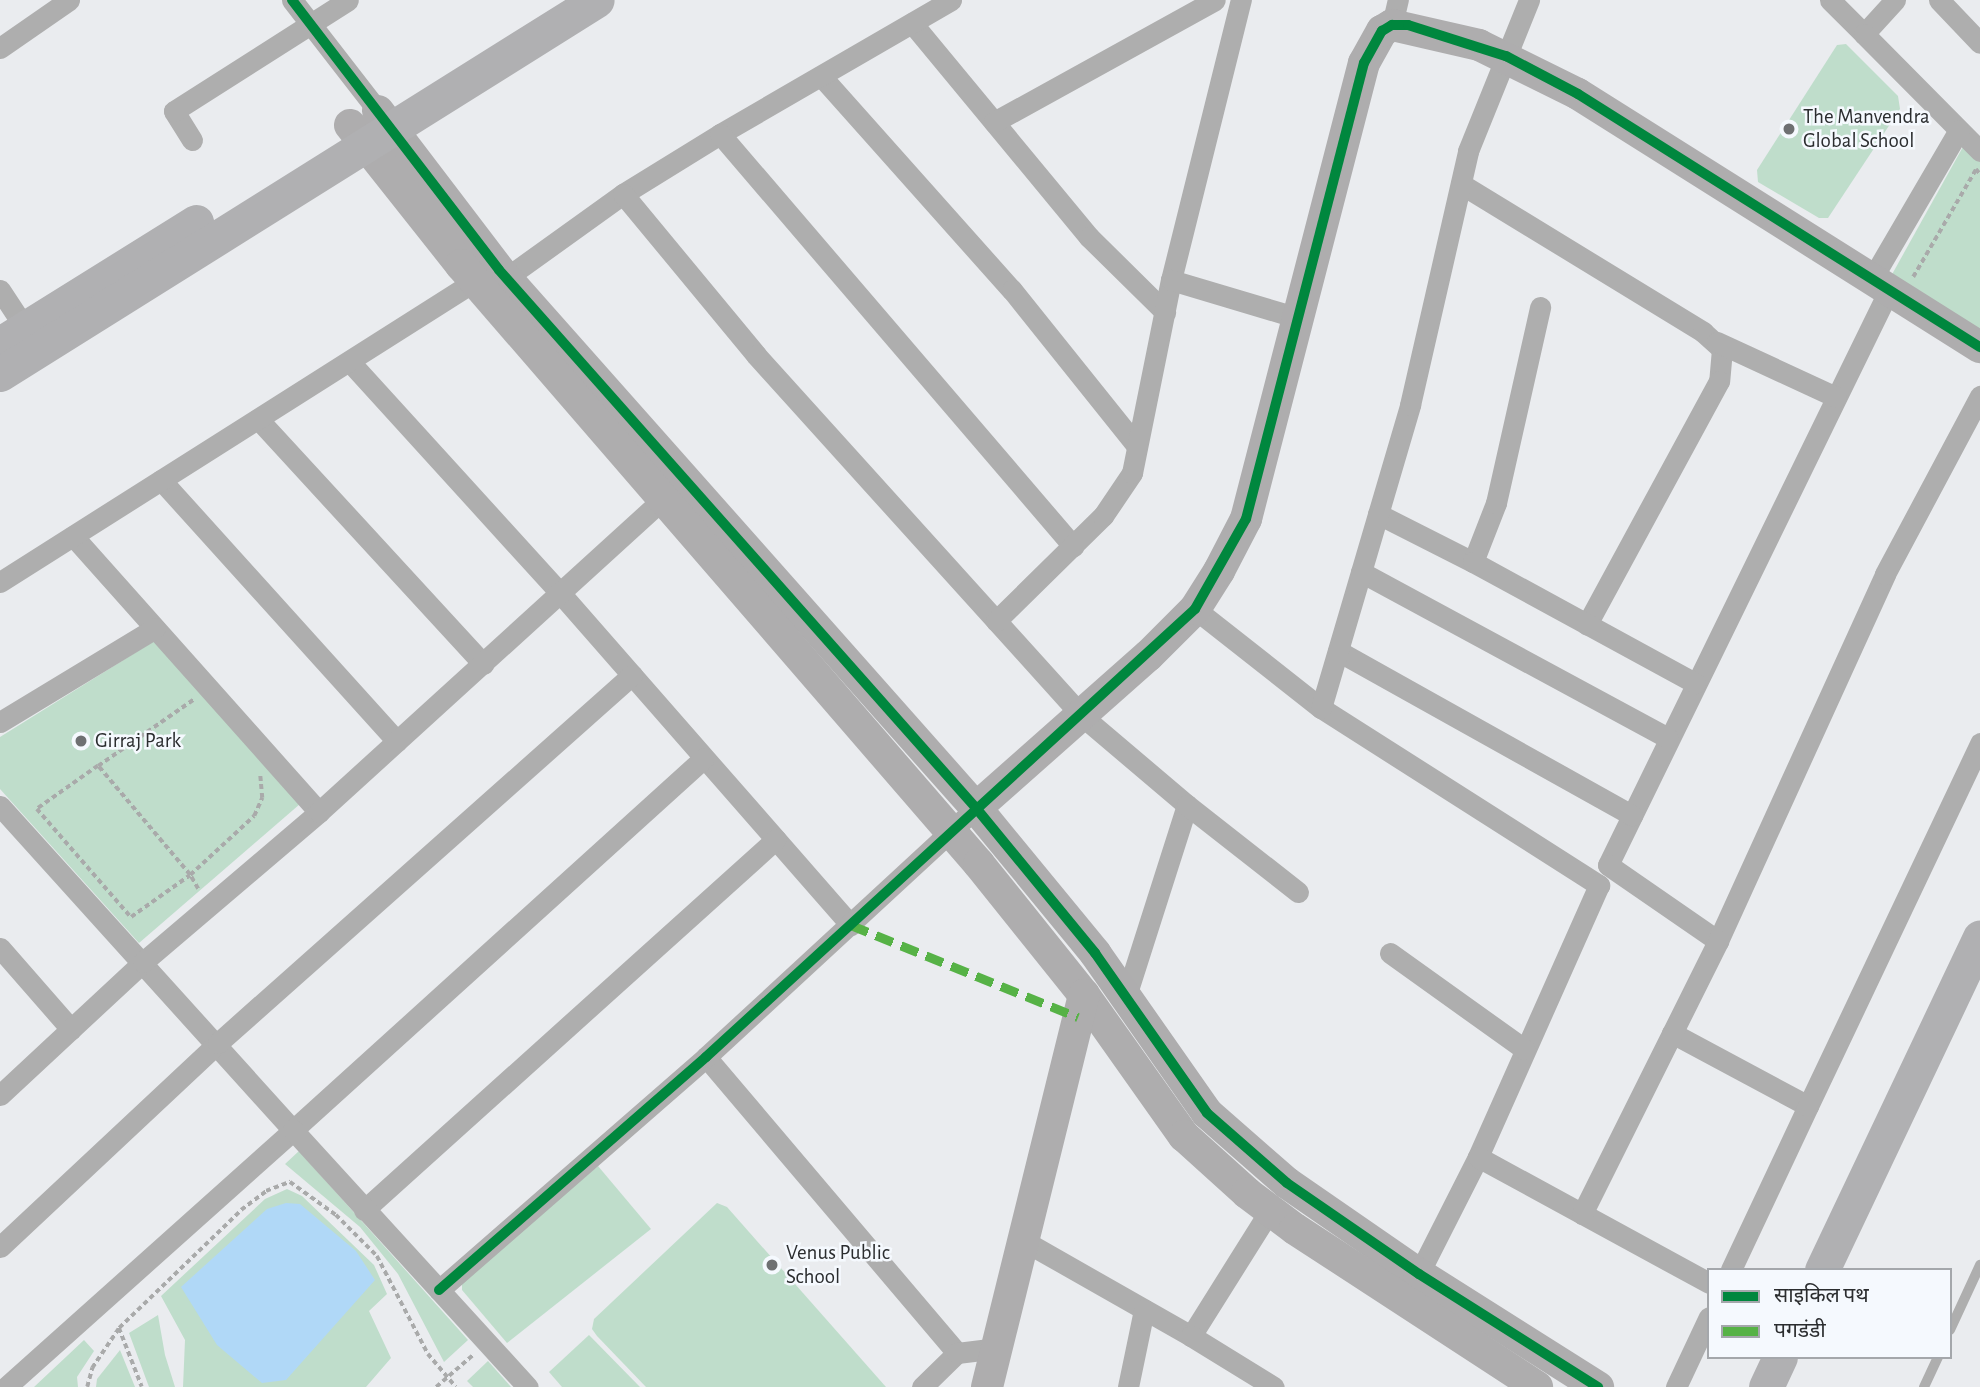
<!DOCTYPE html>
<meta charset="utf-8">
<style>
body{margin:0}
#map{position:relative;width:1980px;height:1387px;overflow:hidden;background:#eaecef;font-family:"Alegreya Sans","Noto Sans Devanagari",sans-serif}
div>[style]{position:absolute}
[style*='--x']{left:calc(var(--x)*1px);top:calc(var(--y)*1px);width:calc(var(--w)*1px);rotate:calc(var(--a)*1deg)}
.green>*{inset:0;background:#bfddcb}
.water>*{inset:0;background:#b0d8f7}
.path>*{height:3.5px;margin-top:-1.75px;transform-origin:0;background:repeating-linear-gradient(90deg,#a9aaaa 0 5px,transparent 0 8.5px)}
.lane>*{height:10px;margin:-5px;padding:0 5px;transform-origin:5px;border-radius:5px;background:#aeaeae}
.street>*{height:21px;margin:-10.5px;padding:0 10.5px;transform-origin:10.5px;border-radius:10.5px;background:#aeaeae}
.secondary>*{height:32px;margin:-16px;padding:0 16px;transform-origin:16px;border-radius:16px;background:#aeadae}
.primary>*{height:35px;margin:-17.5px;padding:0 17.5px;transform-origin:17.5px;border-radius:17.5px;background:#b0b0b2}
.quiet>*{height:9px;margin-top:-4.5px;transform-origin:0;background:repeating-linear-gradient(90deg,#56b246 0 18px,transparent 0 27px)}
.cycleway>*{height:10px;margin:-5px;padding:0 5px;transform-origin:5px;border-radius:5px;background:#00873e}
.dots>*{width:19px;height:19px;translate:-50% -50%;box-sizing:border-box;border:4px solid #f5f9fe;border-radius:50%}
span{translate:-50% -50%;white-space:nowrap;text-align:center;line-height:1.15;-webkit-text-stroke:5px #f5f9fe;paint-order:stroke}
.poi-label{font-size:21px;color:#2b2d2f}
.left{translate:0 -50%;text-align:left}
.legend{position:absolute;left:1707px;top:1268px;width:245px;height:91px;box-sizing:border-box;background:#f5f9fe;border:2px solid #a4a7ab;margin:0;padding:9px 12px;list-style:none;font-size:21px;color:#2b2d2f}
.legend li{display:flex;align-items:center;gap:14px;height:35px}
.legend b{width:35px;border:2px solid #a4a7ab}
</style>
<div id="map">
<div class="green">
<i style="clip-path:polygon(1846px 44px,1898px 96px,1900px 109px,1828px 218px,1819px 218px,1758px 182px,1757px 170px,1837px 45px)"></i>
<i style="clip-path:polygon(1964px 145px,1980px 160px,1980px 336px,1890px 278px)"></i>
<i style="clip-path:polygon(154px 641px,300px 804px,139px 943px,0 789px,0 737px)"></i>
<i style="clip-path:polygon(299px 1151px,468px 1340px,444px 1362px,398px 1274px,360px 1227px,285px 1164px)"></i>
<i style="clip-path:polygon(598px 1166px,651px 1229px,507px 1343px,462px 1290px,462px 1279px)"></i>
<i style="clip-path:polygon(287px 1189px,302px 1196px,374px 1265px,387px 1294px,369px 1311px,391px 1358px,366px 1387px,183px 1387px,185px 1340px,161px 1296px,265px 1199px)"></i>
<i style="clip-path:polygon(717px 1203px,727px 1207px,886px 1387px,646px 1387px,597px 1336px,592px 1329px,594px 1319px)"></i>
<i style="clip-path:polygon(158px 1315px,165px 1355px,175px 1387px,149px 1387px,129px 1333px)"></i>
<i style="clip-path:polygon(589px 1335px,640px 1387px,562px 1387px,549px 1372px)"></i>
<i style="clip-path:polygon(84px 1340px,94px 1351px,77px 1377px,78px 1387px,34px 1387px)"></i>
<i style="clip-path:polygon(120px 1350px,135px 1387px,96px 1387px,97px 1379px)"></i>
<i style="clip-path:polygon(488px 1361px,511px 1387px,473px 1387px,467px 1381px)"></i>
</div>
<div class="water">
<i style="clip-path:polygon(286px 1203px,300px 1204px,356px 1251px,375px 1280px,286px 1380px,262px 1383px,217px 1345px,181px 1287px,267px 1209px)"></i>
</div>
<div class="path">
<i style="--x:1913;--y:277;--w:125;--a:-59.7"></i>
<i style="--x:1976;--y:169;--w:6;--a:51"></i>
<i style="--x:98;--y:766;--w:116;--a:-34.8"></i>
<i style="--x:198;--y:889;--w:16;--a:-120"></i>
<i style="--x:190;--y:875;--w:143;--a:-130.2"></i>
<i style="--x:98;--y:766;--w:75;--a:144.8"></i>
<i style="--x:37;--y:809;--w:143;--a:49"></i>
<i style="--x:131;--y:917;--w:72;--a:-35.4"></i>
<i style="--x:190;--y:875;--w:87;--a:-42.7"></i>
<i style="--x:254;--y:816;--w:20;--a:-66"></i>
<i style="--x:262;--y:798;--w:22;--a:-95"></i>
<i style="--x:119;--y:1328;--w:63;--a:68.7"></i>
<i style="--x:87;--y:1387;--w:20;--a:-75"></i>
<i style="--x:92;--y:1368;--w:48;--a:-56"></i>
<i style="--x:119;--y:1328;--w:170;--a:-44"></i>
<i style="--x:241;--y:1210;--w:31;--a:-37"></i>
<i style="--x:266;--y:1191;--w:26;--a:-21"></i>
<i style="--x:290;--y:1182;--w:57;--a:35.7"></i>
<i style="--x:336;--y:1215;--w:58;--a:45"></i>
<i style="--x:377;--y:1256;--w:110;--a:62.5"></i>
<i style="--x:428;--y:1354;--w:43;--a:49.7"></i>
<i style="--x:436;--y:1387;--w:50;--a:-41"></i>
</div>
<div class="lane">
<i style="--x:1950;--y:1330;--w:72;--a:-65.2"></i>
<i style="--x:1924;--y:1387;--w:33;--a:-65"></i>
</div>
<div class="street">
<i style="--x:292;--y:0;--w:140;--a:52.2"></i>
<i style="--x:1830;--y:0;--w:48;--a:45"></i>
<i style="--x:1895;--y:0;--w:46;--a:132.4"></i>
<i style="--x:1864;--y:34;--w:165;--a:45.2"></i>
<i style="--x:1939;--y:0;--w:59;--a:46.4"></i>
<i style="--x:912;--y:23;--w:278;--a:50.4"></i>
<i style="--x:1089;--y:237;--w:107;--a:44.6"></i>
<i style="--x:1392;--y:25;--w:26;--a:-77"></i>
<i style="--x:0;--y:48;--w:84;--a:-34.8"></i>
<i style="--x:821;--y:76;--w:287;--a:48.3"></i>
<i style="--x:1012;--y:290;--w:200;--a:51.3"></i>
<i style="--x:994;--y:122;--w:252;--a:-28.9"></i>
<i style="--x:720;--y:134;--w:267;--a:-30.1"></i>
<i style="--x:192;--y:140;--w:34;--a:-122"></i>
<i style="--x:174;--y:111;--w:206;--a:-32.5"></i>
<i style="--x:1461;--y:184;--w:284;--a:31.4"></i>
<i style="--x:1703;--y:332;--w:25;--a:42"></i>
<i style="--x:1722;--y:349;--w:32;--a:95"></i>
<i style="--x:1719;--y:381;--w:277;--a:118.5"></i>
<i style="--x:623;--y:194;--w:114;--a:-31.7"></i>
<i style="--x:720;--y:134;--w:543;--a:49.41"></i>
<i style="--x:1873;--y:277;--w:170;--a:-59.7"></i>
<i style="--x:506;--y:278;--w:144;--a:-35.7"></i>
<i style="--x:623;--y:194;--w:209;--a:50.4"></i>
<i style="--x:756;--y:355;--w:486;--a:47.9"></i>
<i style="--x:1082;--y:716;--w:138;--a:40.3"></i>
<i style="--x:1187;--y:805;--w:204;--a:107.7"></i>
<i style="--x:1171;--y:280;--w:289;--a:-76"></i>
<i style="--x:1890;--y:288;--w:642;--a:116.05"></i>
<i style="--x:1608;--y:865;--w:134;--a:34.6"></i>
<i style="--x:1718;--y:941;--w:403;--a:-65.5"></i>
<i style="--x:1885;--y:574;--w:202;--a:-61.9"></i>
<i style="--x:0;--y:290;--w:56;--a:56.6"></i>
<i style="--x:1717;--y:342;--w:131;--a:24.8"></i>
<i style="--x:350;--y:362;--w:314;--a:47.7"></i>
<i style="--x:561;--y:594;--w:440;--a:48.8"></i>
<i style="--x:258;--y:419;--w:333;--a:47.4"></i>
<i style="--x:161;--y:480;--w:352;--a:47.9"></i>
<i style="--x:1378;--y:514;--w:106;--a:26.8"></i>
<i style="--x:1473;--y:562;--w:63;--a:-68.7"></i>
<i style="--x:1496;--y:503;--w:201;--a:-77.3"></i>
<i style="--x:73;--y:536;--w:370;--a:48.3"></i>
<i style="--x:1473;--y:562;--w:253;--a:28.6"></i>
<i style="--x:1361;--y:572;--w:349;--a:28.4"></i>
<i style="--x:0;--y:582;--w:562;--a:-32.36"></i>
<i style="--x:1195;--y:609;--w:160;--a:38.2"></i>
<i style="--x:1321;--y:708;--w:330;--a:32.5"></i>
<i style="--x:1599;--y:885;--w:298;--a:114"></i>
<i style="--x:1478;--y:1157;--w:144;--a:116.9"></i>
<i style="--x:996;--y:621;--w:150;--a:-44.5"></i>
<i style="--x:1103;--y:516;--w:52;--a:-56"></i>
<i style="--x:1132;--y:473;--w:197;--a:-78.6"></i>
<i style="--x:1171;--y:280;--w:129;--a:16.6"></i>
<i style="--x:1338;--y:651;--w:337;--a:29.2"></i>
<i style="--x:1321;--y:708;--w:316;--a:-73.6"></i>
<i style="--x:1410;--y:405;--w:261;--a:-77.1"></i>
<i style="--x:1468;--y:151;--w:163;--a:-68"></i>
<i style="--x:0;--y:722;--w:181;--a:-31.2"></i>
<i style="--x:1187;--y:805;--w:141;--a:38.1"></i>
<i style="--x:0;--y:806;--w:437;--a:47.9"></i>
<i style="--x:293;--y:1130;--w:554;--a:-42.15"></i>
<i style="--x:0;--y:948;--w:108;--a:48.8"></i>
<i style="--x:1390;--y:953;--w:165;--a:35.6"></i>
<i style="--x:1672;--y:1033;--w:154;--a:28.2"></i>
<i style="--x:1808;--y:1106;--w:181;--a:115.2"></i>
<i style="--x:706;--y:1057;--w:388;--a:49.7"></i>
<i style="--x:0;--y:1095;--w:195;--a:-42.9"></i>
<i style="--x:143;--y:962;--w:231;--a:-40.4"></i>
<i style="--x:319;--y:812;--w:477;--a:-42.3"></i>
<i style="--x:1808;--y:1106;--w:402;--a:-64.6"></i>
<i style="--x:1478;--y:1157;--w:263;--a:28.6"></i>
<i style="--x:364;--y:1210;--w:554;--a:-42"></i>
<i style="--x:1582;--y:1214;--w:305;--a:-63.5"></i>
<i style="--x:1024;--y:1241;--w:192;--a:29.6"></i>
<i style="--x:1191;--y:1336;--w:149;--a:-57.9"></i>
<i style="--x:0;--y:1247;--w:299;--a:-43.1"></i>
<i style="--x:218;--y:1043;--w:554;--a:-41.63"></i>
<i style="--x:439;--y:1290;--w:354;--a:-41.1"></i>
<i style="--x:706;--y:1057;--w:367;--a:-42.7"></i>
<i style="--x:1191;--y:1336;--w:97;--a:31.6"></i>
<i style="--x:6;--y:1387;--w:385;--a:-41.8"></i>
<i style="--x:293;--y:1130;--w:348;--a:47.6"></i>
<i style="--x:922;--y:1387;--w:49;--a:-44.2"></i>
<i style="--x:957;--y:1353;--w:39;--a:-7"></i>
<i style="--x:1128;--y:1387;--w:79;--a:-78.3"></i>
<i style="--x:1676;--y:1387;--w:77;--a:-64.8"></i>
</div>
<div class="secondary">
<i style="--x:378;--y:111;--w:200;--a:52.7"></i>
<i style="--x:499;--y:270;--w:719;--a:48.44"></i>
<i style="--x:976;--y:808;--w:188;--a:50.6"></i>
<i style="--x:1095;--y:953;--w:195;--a:55"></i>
<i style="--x:1207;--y:1113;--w:106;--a:41.2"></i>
<i style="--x:1287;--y:1183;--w:160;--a:34.6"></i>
<i style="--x:1419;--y:1274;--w:212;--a:32.3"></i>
<i style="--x:350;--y:125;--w:179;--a:51.6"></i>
<i style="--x:461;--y:265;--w:792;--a:49.15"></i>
<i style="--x:979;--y:864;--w:168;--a:51.3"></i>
<i style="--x:1084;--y:995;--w:173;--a:54.7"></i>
<i style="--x:1184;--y:1136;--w:85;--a:42.1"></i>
<i style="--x:1247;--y:1193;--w:60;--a:36.9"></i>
<i style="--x:1295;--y:1229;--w:289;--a:33.1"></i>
<i style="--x:976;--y:808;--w:230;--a:-41.5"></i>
<i style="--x:1148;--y:656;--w:66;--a:-45"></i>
<i style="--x:1195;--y:609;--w:45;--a:-57.7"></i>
<i style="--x:1219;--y:571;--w:59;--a:-62.6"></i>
<i style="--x:1246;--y:519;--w:471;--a:-75.5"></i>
<i style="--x:1364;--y:63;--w:37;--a:-61"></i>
<i style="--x:1382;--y:31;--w:12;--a:-31"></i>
<i style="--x:1392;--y:25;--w:89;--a:12.9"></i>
<i style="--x:1479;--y:45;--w:110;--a:26.3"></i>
<i style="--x:1578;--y:94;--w:475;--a:32.2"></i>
<i style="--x:987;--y:1387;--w:404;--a:-76.1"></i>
</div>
<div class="primary">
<i style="--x:0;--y:344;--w:231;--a:-31.9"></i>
<i style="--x:0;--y:374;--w:704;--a:-32.07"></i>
<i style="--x:1822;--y:1270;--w:368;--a:-64.6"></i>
<i style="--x:1766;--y:1387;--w:33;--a:-65"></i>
</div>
<div class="quiet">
<i style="--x:851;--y:925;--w:245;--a:22.1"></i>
</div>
<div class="cycleway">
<i style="--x:292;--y:0;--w:340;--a:52.5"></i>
<i style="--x:499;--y:270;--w:719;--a:48.44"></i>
<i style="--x:976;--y:808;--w:188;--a:50.6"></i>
<i style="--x:1095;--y:953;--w:195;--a:55"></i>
<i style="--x:1207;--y:1113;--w:106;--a:41.2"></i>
<i style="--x:1287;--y:1183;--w:160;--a:34.6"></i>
<i style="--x:1419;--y:1274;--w:212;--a:32.3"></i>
<i style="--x:439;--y:1290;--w:354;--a:-41.1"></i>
<i style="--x:706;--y:1057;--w:663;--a:-42.49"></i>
<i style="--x:1195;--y:609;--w:103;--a:-60.5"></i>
<i style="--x:1246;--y:519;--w:471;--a:-75.5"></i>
<i style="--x:1364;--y:63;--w:37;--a:-61"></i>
<i style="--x:1382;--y:31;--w:12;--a:-31"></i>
<i style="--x:1392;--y:25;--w:16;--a:0"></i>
<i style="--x:1408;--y:25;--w:103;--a:17.6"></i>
<i style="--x:1506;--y:56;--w:81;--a:27.8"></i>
<i style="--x:1578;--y:94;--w:475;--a:32.2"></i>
</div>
<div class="dots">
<i style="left:1789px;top:129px;background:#6e7072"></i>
<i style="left:81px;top:741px;background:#6e7072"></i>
<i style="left:772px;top:1265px;background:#6e7072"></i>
</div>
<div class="poi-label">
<span class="left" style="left:1803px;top:129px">The Manvendra<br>Global School</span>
<span class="left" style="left:95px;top:741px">Girraj Park</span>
<span class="left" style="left:786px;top:1265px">Venus Public<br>School</span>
</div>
<ul class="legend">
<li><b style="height:9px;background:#00873e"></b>साइकिल पथ</li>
<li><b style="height:9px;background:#56b246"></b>पगडंडी</li>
</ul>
</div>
